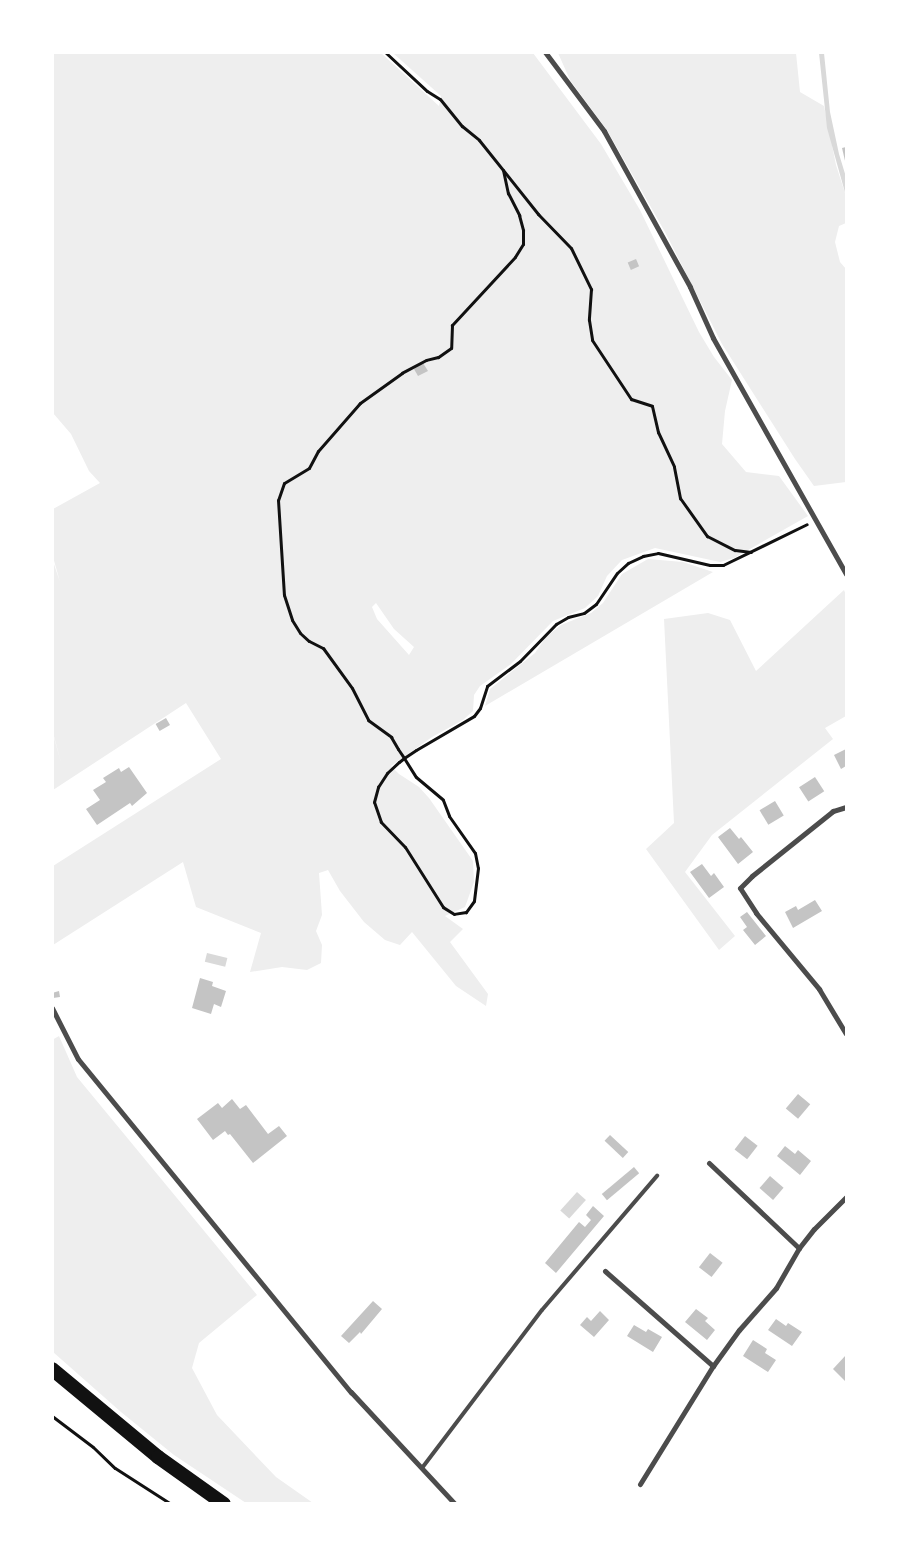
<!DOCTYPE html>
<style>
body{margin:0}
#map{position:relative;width:899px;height:1556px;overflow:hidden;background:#fff;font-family:Lora,serif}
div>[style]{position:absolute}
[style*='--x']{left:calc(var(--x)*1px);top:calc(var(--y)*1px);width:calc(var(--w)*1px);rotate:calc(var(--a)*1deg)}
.green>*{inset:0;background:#eee}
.water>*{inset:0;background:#d9d9d9;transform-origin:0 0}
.building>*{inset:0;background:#c4c4c4;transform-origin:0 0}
.path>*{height:3px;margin:-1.5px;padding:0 1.5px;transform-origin:1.5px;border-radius:1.5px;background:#111}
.service>*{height:4px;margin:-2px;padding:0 2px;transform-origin:2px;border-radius:2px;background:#4c4c4c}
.minor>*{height:5px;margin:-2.5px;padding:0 2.5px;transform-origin:2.5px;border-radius:2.5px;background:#4c4c4c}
.trunk>*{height:14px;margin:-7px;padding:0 7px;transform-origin:7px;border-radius:7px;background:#111}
span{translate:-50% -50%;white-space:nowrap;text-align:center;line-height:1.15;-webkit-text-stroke:4px #fff;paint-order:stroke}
.frame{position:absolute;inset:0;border:54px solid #fff;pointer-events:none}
</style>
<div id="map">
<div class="green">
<i style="clip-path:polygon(evenodd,52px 53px,381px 53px,439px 106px,441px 96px,393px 53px,533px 53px,601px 144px,640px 210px,699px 332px,714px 357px,732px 380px,725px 411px,722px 444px,746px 472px,779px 476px,808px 516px,734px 558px,720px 562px,655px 548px,622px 560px,607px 576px,598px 596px,585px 608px,553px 621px,511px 664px,480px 686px,474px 695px,473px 711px,463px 720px,432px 737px,391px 766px,399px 774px,419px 787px,429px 798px,473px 861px,474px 882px,465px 907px,445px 916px,463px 929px,450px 942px,488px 994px,486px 1006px,456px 986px,412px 932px,400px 945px,385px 940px,364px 922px,340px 891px,328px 870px,319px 873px,322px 915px,316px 931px,322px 945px,321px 963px,307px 970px,282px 967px,250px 972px,261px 933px,196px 907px,183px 862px,53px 945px,53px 866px,221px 759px,186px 703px,53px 790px,53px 734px,62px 766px,52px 729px,53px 561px,60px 582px,53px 557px,53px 509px,100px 483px,89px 471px,71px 434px,53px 413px,52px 53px,376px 603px,394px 629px,414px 647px,409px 655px,377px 619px,372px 607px,376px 603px)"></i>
<i style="clip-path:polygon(558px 53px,796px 53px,800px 92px,824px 106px,836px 165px,846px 196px,846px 223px,839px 226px,835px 242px,840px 262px,846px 269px,846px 482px,814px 486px,795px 459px,722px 344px,665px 232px,607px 130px,570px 80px)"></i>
<i style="clip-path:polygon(648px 559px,683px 562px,713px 572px,485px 706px,490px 689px,535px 653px,546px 637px,561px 625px,591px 613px,603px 603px,622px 574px)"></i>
<i style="clip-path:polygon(844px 590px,846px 595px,846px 716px,825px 728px,833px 739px,712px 835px,685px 872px,735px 936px,719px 950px,646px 849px,674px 823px,664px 619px,708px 613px,730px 620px,756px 671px)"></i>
<i style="clip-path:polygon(59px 1036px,77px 1077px,257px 1295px,199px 1343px,192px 1368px,217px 1415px,276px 1477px,313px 1503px,246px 1503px,174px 1455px,121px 1412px,53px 1352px,52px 1040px)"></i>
</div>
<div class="water">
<i style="clip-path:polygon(819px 53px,824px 53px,830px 112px,839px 154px,846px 177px,846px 196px,827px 128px)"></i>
<i style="left:207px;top:953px;width:21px;height:9px;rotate:14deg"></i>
<i style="left:577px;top:1192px;width:12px;height:25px;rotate:42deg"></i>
</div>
<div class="building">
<i style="clip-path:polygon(846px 147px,846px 165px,842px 148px)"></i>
<i style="left:636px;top:259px;width:8px;height:9px;rotate:67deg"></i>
<i style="clip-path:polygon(423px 363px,428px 371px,418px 376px,414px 369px)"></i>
<i style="left:166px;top:718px;width:8px;height:12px;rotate:60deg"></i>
<i style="clip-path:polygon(846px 749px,846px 766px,841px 769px,834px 755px)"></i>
<i style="clip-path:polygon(129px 767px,147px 793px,132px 806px,130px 803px,97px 825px,86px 809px,100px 800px,93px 790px,106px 782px,103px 778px,119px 768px,121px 772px)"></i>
<i style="left:815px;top:777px;width:17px;height:19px;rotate:57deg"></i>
<i style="left:775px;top:801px;width:17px;height:18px;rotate:59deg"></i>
<i style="clip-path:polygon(730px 828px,739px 839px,741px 837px,753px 852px,738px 864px,718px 837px)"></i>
<i style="clip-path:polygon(702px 864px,711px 876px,714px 873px,724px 887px,709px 898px,690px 872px)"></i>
<i style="clip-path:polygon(815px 900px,822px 911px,793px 928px,785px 912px,796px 906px,798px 910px)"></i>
<i style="clip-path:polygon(747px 912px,766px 936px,755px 945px,743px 930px,747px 927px,740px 917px)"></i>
<i style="clip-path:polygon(200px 978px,213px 982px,212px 986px,226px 991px,221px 1007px,214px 1004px,211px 1014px,192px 1008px)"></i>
<i style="clip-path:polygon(59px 991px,60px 997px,53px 998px,52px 993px)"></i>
<i style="left:798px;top:1094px;width:16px;height:19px;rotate:40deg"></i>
<i style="clip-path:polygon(232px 1099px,240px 1109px,246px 1105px,268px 1134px,279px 1126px,287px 1136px,253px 1163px,230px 1134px,228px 1135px,225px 1131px,213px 1140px,197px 1119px,218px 1103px,222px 1108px)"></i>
<i style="left:610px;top:1135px;width:25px;height:8px;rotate:43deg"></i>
<i style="left:745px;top:1136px;width:16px;height:17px;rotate:38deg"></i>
<i style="clip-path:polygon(785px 1146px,795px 1154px,798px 1150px,811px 1161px,800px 1175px,777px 1156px)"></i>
<i style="left:634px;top:1167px;width:8px;height:42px;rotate:50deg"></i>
<i style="left:770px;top:1176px;width:18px;height:16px;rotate:41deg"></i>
<i style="clip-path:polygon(593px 1206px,604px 1216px,556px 1273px,545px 1263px,579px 1222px,585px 1227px,591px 1220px,586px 1215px)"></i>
<i style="left:710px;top:1253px;width:16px;height:18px;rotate:38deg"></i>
<i style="clip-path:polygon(373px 1301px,382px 1309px,361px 1334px,360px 1332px,349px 1343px,341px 1336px)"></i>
<i style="clip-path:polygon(696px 1309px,708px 1318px,705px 1321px,715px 1330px,707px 1340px,685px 1322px)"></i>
<i style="clip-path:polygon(600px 1311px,609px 1320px,594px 1337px,580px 1325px,587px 1317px,591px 1321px)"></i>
<i style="clip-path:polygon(776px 1319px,786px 1326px,788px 1323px,802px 1332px,792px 1346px,768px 1330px)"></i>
<i style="clip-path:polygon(634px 1325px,646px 1332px,648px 1329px,662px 1337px,653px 1352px,627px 1336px)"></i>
<i style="clip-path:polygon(753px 1340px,767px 1349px,765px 1353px,776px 1360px,768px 1372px,743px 1356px)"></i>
<i style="clip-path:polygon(846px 1355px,846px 1382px,833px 1369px)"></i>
</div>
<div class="path">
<i style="--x:385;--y:52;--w:57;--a:42.9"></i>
<i style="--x:427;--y:91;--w:15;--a:32"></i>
<i style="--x:440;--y:99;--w:35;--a:51"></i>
<i style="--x:462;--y:126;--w:22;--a:39"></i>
<i style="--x:479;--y:140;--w:95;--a:51.4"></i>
<i style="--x:538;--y:214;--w:47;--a:45.9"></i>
<i style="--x:571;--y:248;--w:46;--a:64"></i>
<i style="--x:591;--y:289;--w:31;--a:94"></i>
<i style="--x:589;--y:320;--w:20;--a:81"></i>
<i style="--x:592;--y:340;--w:71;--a:56.5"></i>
<i style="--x:631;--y:399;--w:22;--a:18"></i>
<i style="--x:652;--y:406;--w:27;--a:77"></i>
<i style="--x:658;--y:432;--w:38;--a:65"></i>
<i style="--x:674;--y:467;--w:32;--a:79"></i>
<i style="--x:680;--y:498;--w:47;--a:54.6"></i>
<i style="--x:707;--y:536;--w:31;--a:27"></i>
<i style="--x:735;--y:550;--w:16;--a:7"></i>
<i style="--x:503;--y:170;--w:24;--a:78"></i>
<i style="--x:508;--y:193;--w:25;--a:63"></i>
<i style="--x:519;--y:215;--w:16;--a:75"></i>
<i style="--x:523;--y:230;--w:14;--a:90"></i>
<i style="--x:523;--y:244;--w:15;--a:122"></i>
<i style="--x:515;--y:257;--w:93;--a:132.8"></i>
<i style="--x:452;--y:325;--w:23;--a:92"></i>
<i style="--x:451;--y:348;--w:16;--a:145"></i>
<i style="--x:438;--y:357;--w:12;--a:166"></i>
<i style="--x:426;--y:360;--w:27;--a:152"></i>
<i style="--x:402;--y:373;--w:52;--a:144.5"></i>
<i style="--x:360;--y:403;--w:64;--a:131.2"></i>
<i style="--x:318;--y:451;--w:19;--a:118"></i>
<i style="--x:309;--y:468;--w:29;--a:149"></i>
<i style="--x:284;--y:483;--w:18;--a:109"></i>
<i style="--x:278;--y:500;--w:95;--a:86.4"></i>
<i style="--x:284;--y:595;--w:26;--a:72"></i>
<i style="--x:292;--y:620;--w:15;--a:58"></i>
<i style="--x:300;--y:633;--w:12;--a:42"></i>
<i style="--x:309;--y:641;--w:16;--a:27"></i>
<i style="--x:323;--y:648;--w:49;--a:54.1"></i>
<i style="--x:352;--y:688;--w:36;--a:63"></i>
<i style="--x:368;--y:720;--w:29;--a:36"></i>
<i style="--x:391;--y:737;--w:14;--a:60"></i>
<i style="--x:398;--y:749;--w:11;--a:56"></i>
<i style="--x:404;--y:758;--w:22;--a:58"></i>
<i style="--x:416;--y:777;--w:35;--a:40"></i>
<i style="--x:443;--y:800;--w:17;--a:69"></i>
<i style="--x:449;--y:816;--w:45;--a:54.9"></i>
<i style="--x:475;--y:853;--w:15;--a:79"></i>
<i style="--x:478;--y:868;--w:33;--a:97"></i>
<i style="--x:474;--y:901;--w:14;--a:126"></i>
<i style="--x:466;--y:912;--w:12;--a:171"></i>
<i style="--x:454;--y:914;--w:13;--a:-148"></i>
<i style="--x:443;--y:907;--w:71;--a:-122.3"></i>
<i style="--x:405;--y:847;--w:35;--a:-134"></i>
<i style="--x:381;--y:822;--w:21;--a:-109"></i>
<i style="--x:374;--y:802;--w:16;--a:-75"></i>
<i style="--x:378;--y:787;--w:17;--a:-57"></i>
<i style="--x:387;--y:773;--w:16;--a:-43"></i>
<i style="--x:399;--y:762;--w:6;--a:-39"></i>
<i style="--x:404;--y:758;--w:14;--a:-34"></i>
<i style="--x:416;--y:750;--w:67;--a:-30.4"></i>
<i style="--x:474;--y:716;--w:10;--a:-53"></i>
<i style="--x:480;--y:708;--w:23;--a:-72"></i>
<i style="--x:487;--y:686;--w:41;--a:-37.1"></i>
<i style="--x:520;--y:661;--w:52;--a:-45.8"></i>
<i style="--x:556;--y:624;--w:14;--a:-30"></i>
<i style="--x:568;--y:617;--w:16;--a:-14"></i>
<i style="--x:584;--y:613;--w:15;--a:-37"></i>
<i style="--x:596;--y:604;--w:37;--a:-56"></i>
<i style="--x:617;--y:573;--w:15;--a:-42"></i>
<i style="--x:628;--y:563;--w:17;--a:-25"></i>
<i style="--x:643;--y:556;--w:15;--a:-11"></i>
<i style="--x:658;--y:553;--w:53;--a:13"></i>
<i style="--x:710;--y:565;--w:13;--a:0"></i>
<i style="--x:723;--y:565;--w:93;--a:-26"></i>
<i style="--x:52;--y:1416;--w:51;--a:37.1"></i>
<i style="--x:93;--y:1447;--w:30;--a:44"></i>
<i style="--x:115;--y:1468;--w:67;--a:32.7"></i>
</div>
<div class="service">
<i style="--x:422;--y:1468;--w:198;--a:-52.8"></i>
<i style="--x:542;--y:1310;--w:177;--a:-49.4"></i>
</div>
<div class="minor">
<i style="--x:545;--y:52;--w:99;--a:53.2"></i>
<i style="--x:604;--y:131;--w:178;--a:61.1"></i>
<i style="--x:690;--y:287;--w:56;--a:65.7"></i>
<i style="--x:713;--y:338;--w:271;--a:60.6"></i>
<i style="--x:846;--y:807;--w:14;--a:163"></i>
<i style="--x:833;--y:811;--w:104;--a:141.3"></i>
<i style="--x:752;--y:876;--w:17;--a:135"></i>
<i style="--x:740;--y:888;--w:30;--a:57"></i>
<i style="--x:756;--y:913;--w:99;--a:50.3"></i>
<i style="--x:819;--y:989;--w:52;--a:59"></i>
<i style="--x:52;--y:1008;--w:57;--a:63"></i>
<i style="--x:78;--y:1059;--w:431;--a:50.7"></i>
<i style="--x:351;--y:1392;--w:153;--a:47.1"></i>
<i style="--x:709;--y:1163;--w:124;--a:43.4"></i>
<i style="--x:605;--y:1271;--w:144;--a:41.3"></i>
<i style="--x:640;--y:1484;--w:139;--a:-58.3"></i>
<i style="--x:713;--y:1366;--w:44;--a:-54.2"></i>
<i style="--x:739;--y:1330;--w:56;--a:-48.6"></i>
<i style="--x:776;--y:1288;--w:46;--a:-60.1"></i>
<i style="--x:799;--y:1248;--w:24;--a:-52"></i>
<i style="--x:814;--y:1229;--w:45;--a:-45"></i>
</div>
<div class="trunk">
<i style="--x:52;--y:1369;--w:138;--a:39.7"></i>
<i style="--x:158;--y:1457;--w:81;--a:35.5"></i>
</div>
<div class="frame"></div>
</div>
